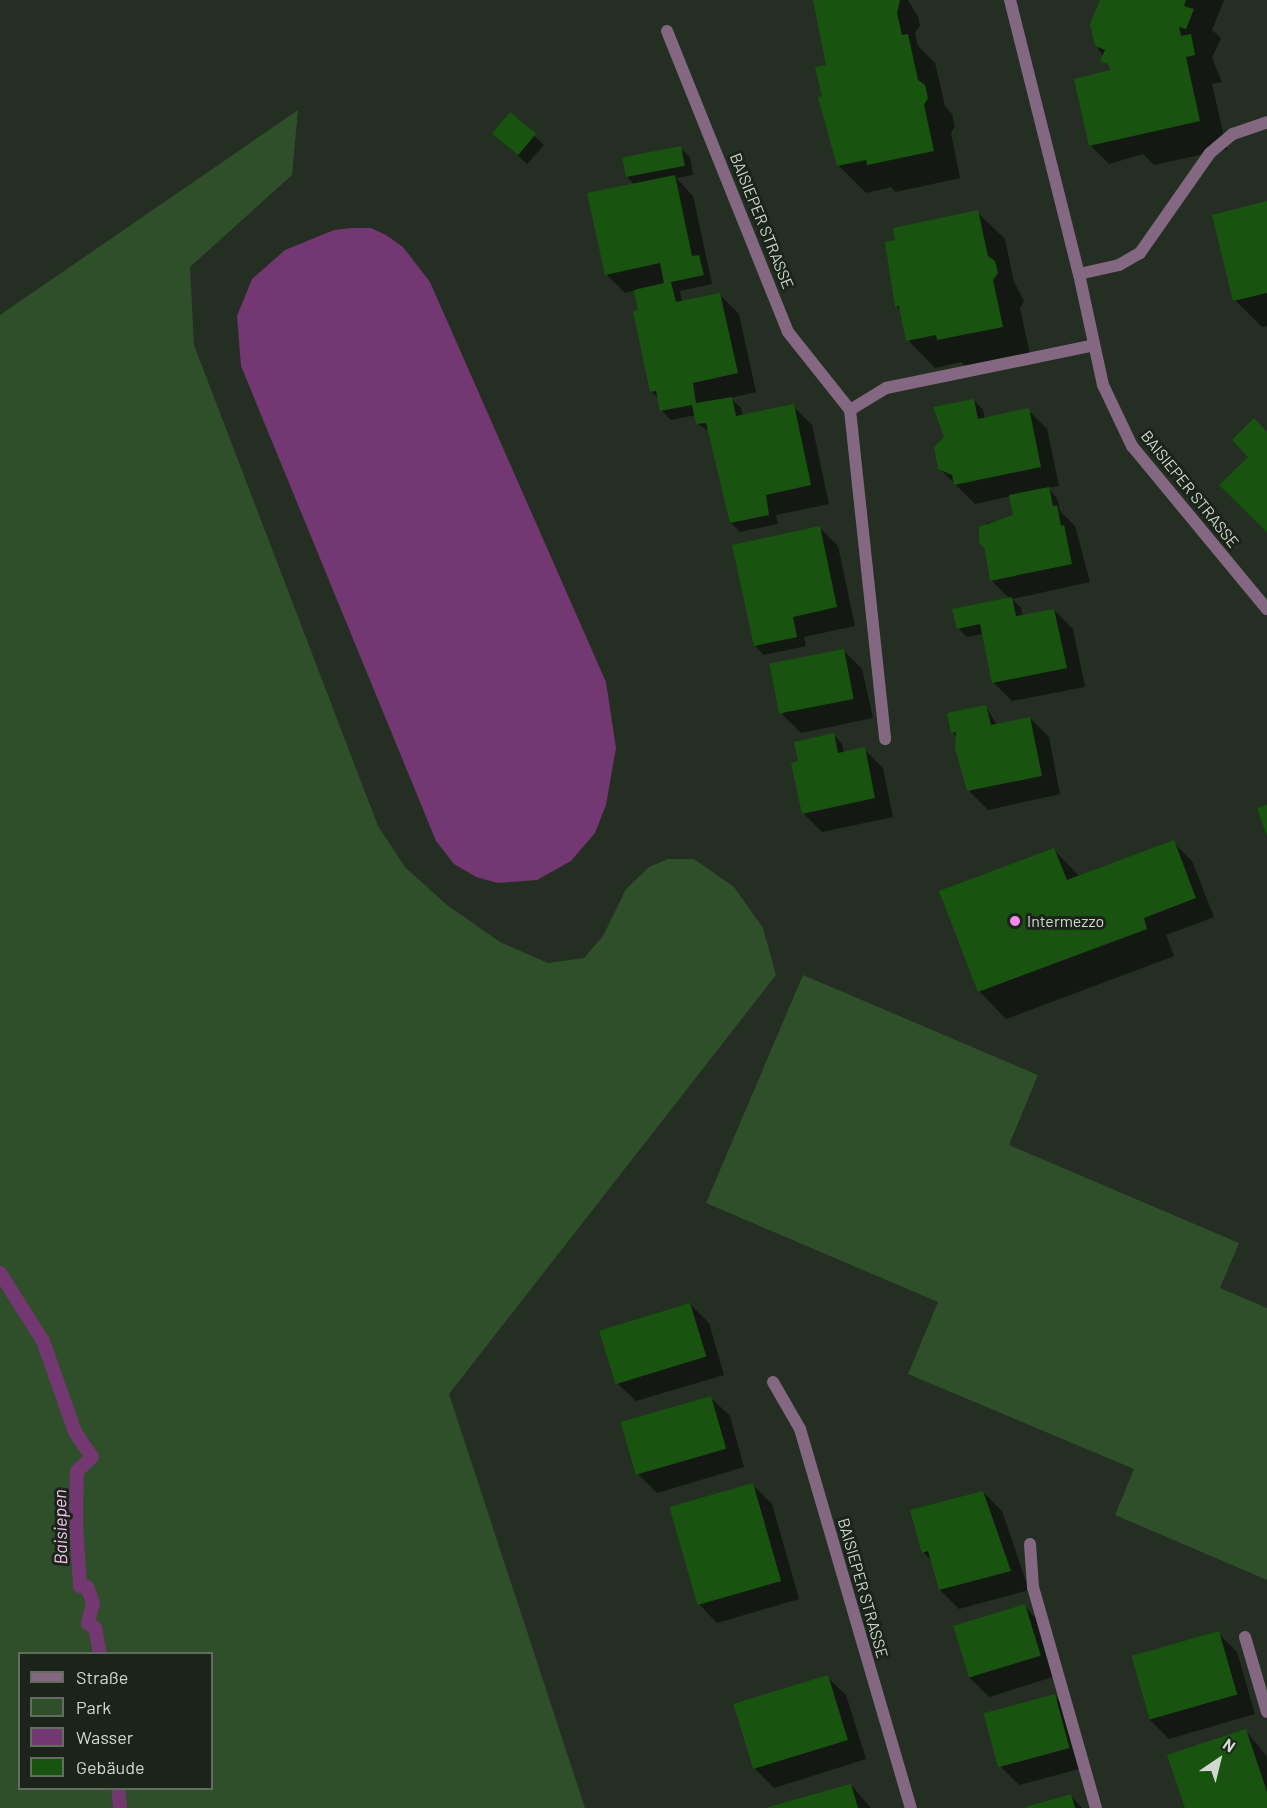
<!DOCTYPE html>
<meta charset="utf-8">
<style>
body{margin:0}
#map{position:relative;width:1267px;height:1808px;overflow:hidden;background:#242e22;font-family:Barlow,sans-serif}
div>[style]{position:absolute}
[style*='--x']{left:calc(var(--x)*1px);top:calc(var(--y)*1px);width:calc(var(--w)*1px);rotate:calc(var(--a)*1deg)}
.green>*{inset:0;background:#2e4f29}
.water>*{inset:0;background:#733772}
.shadow>*{inset:0;background:#0007}
.stream>*{height:14px;margin:-7px;padding:0 7px;transform-origin:7px;border-radius:7px;background:#733772}
.building>*{inset:0;background:#18540f;transform-origin:0 0}
.minor>*{height:12px;margin:-6px;padding:0 6px;transform-origin:6px;border-radius:6px;background:#846882}
.dots>*{width:16px;height:16px;translate:-50% -50%;box-sizing:border-box;border:3px solid #1b2419;border-radius:50%}
span{translate:-50% -50%;white-space:nowrap;text-align:center;line-height:1.15;-webkit-text-stroke:6px #1b2419;paint-order:stroke}
.street-label{font-size:16px;color:#d1d8d0}
.poi-label{font-size:16px;color:#d1d8d0}
.left{translate:0 -50%;text-align:left}
.water-label{font-size:18px;color:#f6c1f3;font-style:italic}
.legend{position:absolute;left:18px;top:1652px;width:195px;height:138px;box-sizing:border-box;background:#1b2419;border:2px solid #646c62;margin:0;padding:8px 10px;list-style:none;font-size:18px;color:#d1d8d0}
.legend li{display:flex;align-items:center;gap:12px;height:30px}
.legend b{width:30px;border:2px solid #646c62}
.north{position:absolute;left:1189px;top:1730px;width:60px;height:60px;-webkit-text-stroke:4px #1b2419;paint-order:stroke;rotate:35deg;font-size:16px;font-weight:700;line-height:24px;text-align:center;color:#d1d8d0}
.north::after{content:'';display:block;margin:auto;width:21px;height:27px;background:#d1d8d0;clip-path:polygon(50% 0,100% 100%,50% 72%,0 100%)}
</style>
<div id="map">
<div class="green">
<i style="clip-path:polygon(evenodd,298px 110px,292px 175px,190px 267px,194px 345px,378px 826px,405px 867px,447px 905px,500px 942px,548px 963px,584px 958px,603px 936px,626px 889px,649px 867px,668px 859px,694px 859px,734px 887px,763px 928px,776px 975px,449px 1394px,585px 1808px,0 1808px,0 315px,298px 110px,20px 1654px,212px 1654px,212px 1788px,20px 1788px,20px 1654px)"></i>
<i style="clip-path:polygon(803px 975px,1038px 1075px,1009px 1145px,1239px 1243px,1220px 1288px,1267px 1308px,1267px 1580px,1115px 1515px,1134px 1469px,908px 1374px,938px 1302px,706px 1203px)"></i>
</div>
<div class="water">
<i style="clip-path:polygon(352px 228px,371px 228px,386px 235px,403px 247px,430px 282px,606px 682px,616px 748px,606px 805px,595px 833px,571px 861px,537px 880px,498px 883px,476px 877px,454px 864px,436px 841px,241px 366px,237px 316px,252px 279px,285px 250px,334px 230px)"></i>
</div>
<div class="shadow">
<i style="clip-path:polygon(814px 0,908px 0,918px 17px,920px 26px,915px 33px,918px 46px,935px 63px,945px 106px,952px 114px,955px 126px,951px 133px,960px 178px,896px 192px,891px 187px,866px 193px,838px 165px,824px 97px,828px 66px)"></i>
<i style="clip-path:polygon(1102px 0,1224px 0,1212px 30px,1221px 38px,1212px 58px,1222px 82px,1212px 84px,1227px 149px,1154px 165px,1143px 154px,1109px 164px,1090px 145px,1111px 69px,1096px 45px)"></i>
<i style="clip-path:polygon(510px 114px,544px 145px,527px 164px,503px 142px)"></i>
<i style="clip-path:polygon(680px 148px,690px 157px,693px 175px,676px 178px,693px 196px,712px 284px,680px 291px,682px 302px,720px 295px,739px 314px,756px 392px,730px 398px,741px 408px,743px 417px,793px 406px,812px 425px,829px 504px,776px 515px,778px 524px,740px 532px,731px 523px,710px 432px,698px 424px,696px 415px,671px 420px,661px 410px,659px 399px,652px 392px,636px 290px,625px 293px,606px 274px,635px 185px,627px 177px)"></i>
<i style="clip-path:polygon(1267px 203px,1267px 326px,1262px 327px,1235px 300px)"></i>
<i style="clip-path:polygon(977px 212px,1005px 239px,1014px 282px,1024px 301px,1020px 308px,1030px 354px,966px 367px,961px 362px,935px 368px,908px 340px,901px 312px,896px 306px,897px 241px)"></i>
<i style="clip-path:polygon(974px 400px,983px 410px,985px 419px,1028px 410px,1047px 429px,1059px 486px,1048px 488px,1057px 498px,1060px 511px,1075px 526px,1090px 582px,1012px 599px,1021px 608px,1023px 617px,1054px 610px,1073px 629px,1085px 687px,1012px 701px,993px 682px,983px 634px,967px 637px,958px 628px,1010px 599px,991px 580px,986px 549px,979px 535px,987px 523px,1017px 516px,1011px 496px,975px 504px,940px 469px,946px 438px,935px 408px)"></i>
<i style="clip-path:polygon(819px 527px,838px 546px,855px 626px,804px 637px,806px 646px,764px 655px,755px 646px)"></i>
<i style="clip-path:polygon(843px 650px,862px 669px,873px 718px,801px 733px,782px 714px)"></i>
<i style="clip-path:polygon(986px 707px,997px 725px,1030px 718px,1049px 737px,1060px 794px,988px 810px,969px 791px,956px 748px,957px 737px,952px 732px)"></i>
<i style="clip-path:polygon(833px 734px,842px 744px,844px 753px,864px 749px,883px 768px,893px 817px,822px 832px,803px 813px,801px 763px)"></i>
<i style="clip-path:polygon(1173px 842px,1192px 861px,1214px 917px,1166px 935px,1174px 956px,1006px 1019px,979px 991px,1054px 850px,1080px 877px)"></i>
<i style="clip-path:polygon(690px 1304px,709px 1323px,724px 1375px,636px 1401px,617px 1383px)"></i>
<i style="clip-path:polygon(711px 1398px,730px 1416px,744px 1467px,657px 1493px,638px 1474px)"></i>
<i style="clip-path:polygon(753px 1485px,772px 1504px,799px 1599px,717px 1623px,699px 1604px)"></i>
<i style="clip-path:polygon(983px 1492px,1002px 1511px,1029px 1590px,959px 1609px,940px 1590px,932px 1561px,923px 1552px)"></i>
<i style="clip-path:polygon(1024px 1606px,1043px 1625px,1059px 1675px,989px 1697px,970px 1678px)"></i>
<i style="clip-path:polygon(1218px 1633px,1237px 1652px,1255px 1714px,1169px 1739px,1150px 1720px)"></i>
<i style="clip-path:polygon(827px 1677px,846px 1695px,866px 1759px,774px 1788px,755px 1769px,735px 1705px)"></i>
<i style="clip-path:polygon(1054px 1696px,1073px 1715px,1087px 1767px,1019px 1785px,1000px 1766px)"></i>
<i style="clip-path:polygon(1246px 1731px,1267px 1757px,1267px 1808px,1186px 1808px)"></i>
<i style="clip-path:polygon(851px 1785px,871px 1808px,771px 1808px)"></i>
<i style="clip-path:polygon(1071px 1796px,1082px 1808px,1029px 1808px)"></i>
</div>
<div class="stream">
<i style="--x:0;--y:1273;--w:80;--a:57.7"></i>
<i style="--x:43;--y:1341;--w:96;--a:70.6"></i>
<i style="--x:75;--y:1432;--w:30;--a:56"></i>
<i style="--x:92;--y:1457;--w:21;--a:137"></i>
<i style="--x:77;--y:1471;--w:50;--a:91.1"></i>
<i style="--x:76;--y:1521;--w:65;--a:86.5"></i>
<i style="--x:80;--y:1586;--w:7;--a:8"></i>
<i style="--x:87;--y:1587;--w:17;--a:69"></i>
<i style="--x:93;--y:1603;--w:21;--a:104"></i>
<i style="--x:88;--y:1623;--w:9;--a:36"></i>
<i style="--x:95;--y:1628;--w:26;--a:79"></i>
<i style="--x:118;--y:1788;--w:20;--a:84"></i>
</div>
<div class="building">
<i style="clip-path:polygon(813px 0,900px 0,897px 13px,902px 35px,908px 34px,918px 80px,925px 85px,928px 98px,924px 105px,934px 151px,867px 165px,866px 160px,837px 166px,818px 97px,822px 96px,815px 67px,826px 65px)"></i>
<i style="clip-path:polygon(1100px 0,1186px 0,1184px 6px,1194px 9px,1186px 29px,1179px 27px,1181px 36px,1191px 34px,1195px 55px,1186px 57px,1200px 121px,1089px 146px,1074px 79px,1110px 70px,1108px 64px,1100px 61px,1105px 50px,1095px 46px,1090px 24px)"></i>
<i style="left:510px;top:112px;width:34px;height:28px;rotate:40deg"></i>
<i style="left:681px;top:146px;width:20px;height:60px;rotate:79deg"></i>
<i style="clip-path:polygon(675px 175px,692px 256px,699px 255px,704px 275px,671px 282px,676px 302px,720px 293px,738px 373px,693px 383px,696px 403px,732px 397px,736px 416px,794px 404px,811px 485px,766px 495px,769px 515px,730px 523px,706px 423px,696px 424px,692px 405px,660px 411px,656px 391px,650px 392px,633px 311px,638px 310px,634px 290px,664px 283px,660px 263px,605px 275px,587px 193px)"></i>
<i style="clip-path:polygon(1267px 201px,1267px 293px,1233px 301px,1212px 215px)"></i>
<i style="clip-path:polygon(978px 210px,988px 256px,995px 261px,998px 273px,993px 280px,1003px 327px,937px 340px,936px 335px,906px 341px,899px 306px,895px 307px,885px 242px,895px 240px,893px 228px)"></i>
<i style="clip-path:polygon(974px 399px,978px 419px,1029px 408px,1041px 467px,954px 485px,952px 475px,938px 469px,934px 447px,944px 437px,933px 407px)"></i>
<i style="clip-path:polygon(1254px 418px,1267px 432px,1267px 532px,1219px 485px,1248px 457px,1232px 440px)"></i>
<i style="clip-path:polygon(1049px 487px,1053px 506px,1057px 505px,1061px 526px,1064px 525px,1072px 564px,990px 581px,985px 549px,979px 543px,979px 527px,1013px 515px,1009px 495px)"></i>
<i style="clip-path:polygon(820px 526px,837px 607px,793px 617px,797px 637px,754px 646px,732px 545px)"></i>
<i style="clip-path:polygon(1012px 597px,1016px 616px,1054px 609px,1067px 668px,992px 683px,980px 624px,957px 629px,952px 609px)"></i>
<i style="left:844px;top:649px;width:51px;height:76px;rotate:79deg"></i>
<i style="clip-path:polygon(986px 705px,991px 725px,1030px 717px,1042px 776px,967px 791px,955px 748px,956px 732px,951px 733px,947px 713px)"></i>
<i style="clip-path:polygon(834px 733px,838px 753px,865px 747px,875px 798px,802px 814px,791px 763px,798px 761px,794px 742px)"></i>
<i style="clip-path:polygon(1267px 805px,1267px 836px,1257px 808px)"></i>
<i style="clip-path:polygon(1174px 840px,1196px 898px,1144px 918px,1147px 929px,978px 992px,939px 891px,1054px 848px,1067px 880px)"></i>
<i style="left:690px;top:1303px;width:56px;height:95px;rotate:73deg"></i>
<i style="left:711px;top:1396px;width:55px;height:94px;rotate:74deg"></i>
<i style="left:753px;top:1483px;width:102px;height:87px;rotate:74deg"></i>
<i style="clip-path:polygon(983px 1491px,1011px 1571px,939px 1590px,928px 1551px,922px 1553px,910px 1510px)"></i>
<i style="left:1025px;top:1604px;width:54px;height:75px;rotate:73deg"></i>
<i style="left:1219px;top:1631px;width:66px;height:91px;rotate:74deg"></i>
<i style="left:828px;top:1675px;width:68px;height:99px;rotate:73deg"></i>
<i style="left:1055px;top:1694px;width:56px;height:74px;rotate:75deg"></i>
<i style="clip-path:polygon(1246px 1729px,1267px 1792px,1267px 1808px,1185px 1808px,1167px 1755px)"></i>
<i style="clip-path:polygon(851px 1784px,858px 1808px,768px 1808px,768px 1807px)"></i>
<i style="clip-path:polygon(1071px 1794px,1075px 1808px,1026px 1808px,1026px 1807px)"></i>
</div>
<div class="minor">
<i style="--x:1010;--y:0;--w:283;--a:75.9"></i>
<i style="--x:1079;--y:274;--w:114;--a:77.8"></i>
<i style="--x:1103;--y:385;--w:68;--a:64.6"></i>
<i style="--x:1132;--y:446;--w:212;--a:50.4"></i>
<i style="--x:667;--y:31;--w:324;--a:68.1"></i>
<i style="--x:788;--y:332;--w:100;--a:51.5"></i>
<i style="--x:850;--y:410;--w:42;--a:-31.4"></i>
<i style="--x:886;--y:388;--w:209;--a:-11.6"></i>
<i style="--x:1079;--y:274;--w:41;--a:-12.7"></i>
<i style="--x:1119;--y:265;--w:24;--a:-30"></i>
<i style="--x:1140;--y:253;--w:122;--a:-55"></i>
<i style="--x:1210;--y:153;--w:30;--a:-40"></i>
<i style="--x:1233;--y:134;--w:36;--a:-19"></i>
<i style="--x:850;--y:410;--w:331;--a:83.9"></i>
<i style="--x:773;--y:1382;--w:54;--a:60.1"></i>
<i style="--x:800;--y:1429;--w:395;--a:73.7"></i>
<i style="--x:1030;--y:1544;--w:43;--a:86"></i>
<i style="--x:1033;--y:1587;--w:230;--a:74.1"></i>
<i style="--x:1245;--y:1637;--w:78;--a:73.7"></i>
</div>
<div class="dots">
<i style="left:1015px;top:921px;background:#f489f0"></i>
</div>
<div class="street-label">
<span style="left:762px;top:221px;rotate:68deg">BAISIEPER STRASSE</span>
<span style="left:1190px;top:489px;rotate:51deg">BAISIEPER STRASSE</span>
<span style="left:863px;top:1588px;rotate:74deg">BAISIEPER STRASSE</span>
</div>
<div class="poi-label">
<span class="left" style="left:1027px;top:921px">Intermezzo</span>
</div>
<div class="water-label">
<span style="left:60px;top:1527px;rotate:-91deg">Baisiepen</span>
</div>
<ul class="legend">
<li><b style="height:8px;background:#846882"></b>Straße</li>
<li><b style="height:16px;background:#2e4f29"></b>Park</li>
<li><b style="height:16px;background:#733772"></b>Wasser</li>
<li><b style="height:16px;background:#18540f"></b>Gebäude</li>
</ul>
<div class="north">N</div>
</div>
